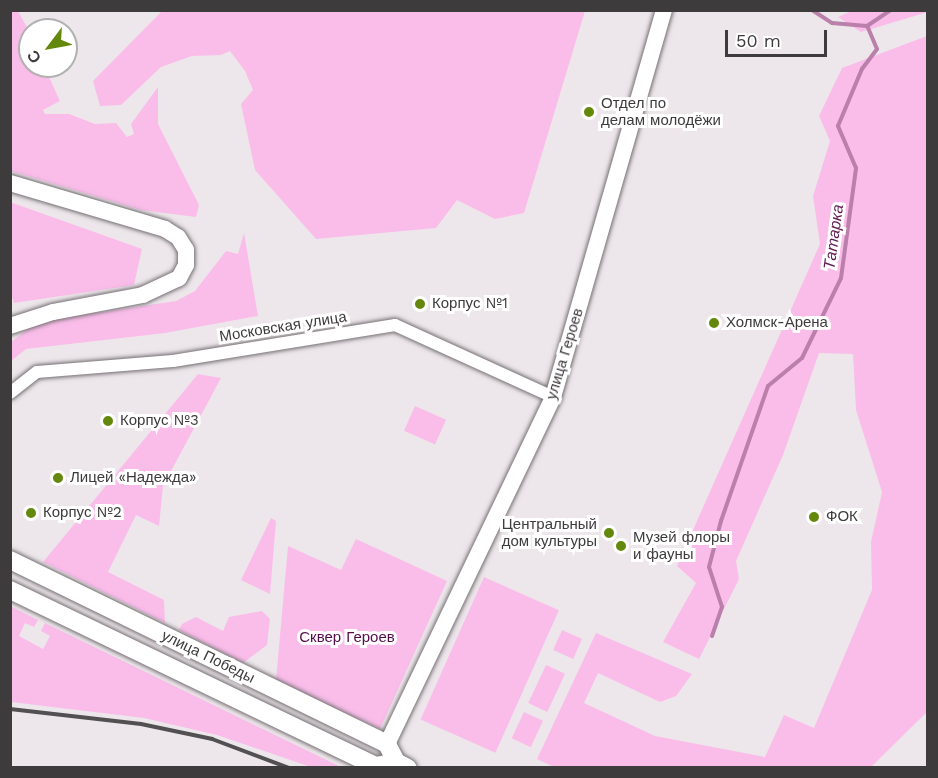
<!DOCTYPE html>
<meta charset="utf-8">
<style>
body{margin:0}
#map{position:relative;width:938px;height:778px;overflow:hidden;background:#ede7eb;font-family:"Work Sans",sans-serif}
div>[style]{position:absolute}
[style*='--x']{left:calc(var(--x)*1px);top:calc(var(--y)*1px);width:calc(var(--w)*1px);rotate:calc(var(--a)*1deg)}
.green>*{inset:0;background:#fabdea;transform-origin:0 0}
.stream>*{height:4px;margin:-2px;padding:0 2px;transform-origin:2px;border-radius:2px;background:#ba7fab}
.roads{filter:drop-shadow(0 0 2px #767074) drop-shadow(0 0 2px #767074)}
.minor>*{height:12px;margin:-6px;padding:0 6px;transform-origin:6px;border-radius:6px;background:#fff}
.tertiary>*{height:16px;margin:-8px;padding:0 8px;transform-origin:8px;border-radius:8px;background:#fff}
.secondary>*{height:18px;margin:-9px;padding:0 9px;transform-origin:9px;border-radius:9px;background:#fff}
.rail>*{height:4px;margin:-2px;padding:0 2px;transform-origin:2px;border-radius:2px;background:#535052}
.dots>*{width:16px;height:16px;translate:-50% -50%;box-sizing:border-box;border:3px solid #fff;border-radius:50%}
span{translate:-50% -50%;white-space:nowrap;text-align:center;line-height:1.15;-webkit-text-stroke:6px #fff;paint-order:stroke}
.poi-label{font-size:15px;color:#3e3b3d}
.left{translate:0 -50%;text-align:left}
.right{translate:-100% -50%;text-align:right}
.street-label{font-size:15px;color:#3e3b3d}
.park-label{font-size:15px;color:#550d49}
.water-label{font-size:16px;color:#621b55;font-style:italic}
.frame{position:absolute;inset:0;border:12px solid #3e3b3d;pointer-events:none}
.north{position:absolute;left:18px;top:18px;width:60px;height:60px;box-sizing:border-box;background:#fff;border:2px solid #b2b1b1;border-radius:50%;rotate:238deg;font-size:16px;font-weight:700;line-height:24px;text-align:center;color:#3e3b3d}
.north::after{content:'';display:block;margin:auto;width:21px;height:27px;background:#64880c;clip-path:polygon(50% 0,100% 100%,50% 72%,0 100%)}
.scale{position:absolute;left:725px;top:30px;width:102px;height:27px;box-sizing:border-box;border:3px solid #3e3b3d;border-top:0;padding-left:8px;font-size:18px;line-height:21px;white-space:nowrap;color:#3e3b3d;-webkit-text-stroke:4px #fff;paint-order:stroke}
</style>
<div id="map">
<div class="green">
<i style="clip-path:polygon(854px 10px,927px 10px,928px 12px,861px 32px,838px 17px)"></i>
<i style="clip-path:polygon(10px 11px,18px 11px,30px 33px,30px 66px,44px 66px,60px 101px,43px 110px,45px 114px,69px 114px,95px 124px,116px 123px,127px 137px,134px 134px,131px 124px,158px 87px,158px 124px,199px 205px,196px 217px,141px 210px,11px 171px)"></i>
<i style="clip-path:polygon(275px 11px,585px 11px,524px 213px,495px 219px,457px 200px,436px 228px,316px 239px,255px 170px,241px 104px,253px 90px,245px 71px,230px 51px,221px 55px,192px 56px,161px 67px,121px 105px,100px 106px,93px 81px,162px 11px)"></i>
<i style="clip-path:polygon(927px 36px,927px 712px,871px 767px,554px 767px,537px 759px,596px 633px,692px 674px,676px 696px,660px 702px,598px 673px,584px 703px,655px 736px,765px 757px,784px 715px,814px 728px,872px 590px,871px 542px,882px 492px,856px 410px,853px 354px,819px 353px,783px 455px,736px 561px,739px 579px,699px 659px,663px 642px,696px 583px,677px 566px,820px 244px,813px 196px,830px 141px,819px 116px,842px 68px)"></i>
<i style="clip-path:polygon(10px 202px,142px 249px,134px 285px,14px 303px,10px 290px)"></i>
<i style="clip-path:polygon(244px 233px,258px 316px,165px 333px,26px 349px,11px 361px,11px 342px,28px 329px,55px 319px,176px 301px,195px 291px,226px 251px,238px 254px)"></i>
<i style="clip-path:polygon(198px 374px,221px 378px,163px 486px,159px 526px,136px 515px,108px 572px,164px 600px,165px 623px,43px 562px)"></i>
<i style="left:415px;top:406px;width:34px;height:27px;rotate:24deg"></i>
<i style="clip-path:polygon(271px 518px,276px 521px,270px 594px,241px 580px)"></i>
<i style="clip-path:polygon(356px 539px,447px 581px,380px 729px,276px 680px,288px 546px,341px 570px)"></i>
<i style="left:484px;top:577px;width:82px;height:156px;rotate:24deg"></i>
<i style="clip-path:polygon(10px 606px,38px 620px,34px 627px,25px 623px,19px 636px,43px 649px,50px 636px,41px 631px,45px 623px,341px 767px,311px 767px,217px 735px,144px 718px,11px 702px)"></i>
<i style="clip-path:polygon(262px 611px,270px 619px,267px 645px,243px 663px,179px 630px,182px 624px,196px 617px,223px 631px,229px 617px)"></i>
<i style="left:562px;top:630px;width:22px;height:22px;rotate:24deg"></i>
<i style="left:546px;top:665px;width:21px;height:42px;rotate:25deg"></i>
<i style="left:524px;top:712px;width:21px;height:29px;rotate:25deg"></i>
</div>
<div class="stream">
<i style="--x:812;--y:10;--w:24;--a:33"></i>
<i style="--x:832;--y:23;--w:35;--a:5"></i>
<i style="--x:867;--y:26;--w:29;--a:-34"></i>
<i style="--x:712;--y:636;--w:31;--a:-71"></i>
<i style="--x:722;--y:607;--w:42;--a:-108"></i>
<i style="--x:709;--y:567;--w:48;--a:-75.4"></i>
<i style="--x:721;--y:521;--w:143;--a:-70.8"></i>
<i style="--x:768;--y:386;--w:44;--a:-39.5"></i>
<i style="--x:802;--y:358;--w:89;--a:-64"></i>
<i style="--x:841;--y:278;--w:111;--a:-82.2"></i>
<i style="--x:856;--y:168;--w:46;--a:-113.2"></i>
<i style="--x:838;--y:126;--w:62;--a:-67.2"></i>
<i style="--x:862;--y:69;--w:25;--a:-53"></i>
<i style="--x:877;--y:49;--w:25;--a:-113"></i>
</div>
<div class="roads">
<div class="minor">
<i style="--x:10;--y:393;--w:34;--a:-38"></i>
<i style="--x:37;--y:372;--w:136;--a:-4.6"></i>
<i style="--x:173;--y:361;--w:225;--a:-9.2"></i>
<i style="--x:395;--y:325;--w:174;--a:24.5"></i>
</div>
<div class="tertiary">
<i style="--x:10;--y:183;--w:162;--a:16.5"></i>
<i style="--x:165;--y:229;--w:15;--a:32"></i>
<i style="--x:178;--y:237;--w:15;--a:58"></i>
<i style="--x:186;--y:250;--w:15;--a:90"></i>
<i style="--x:186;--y:265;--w:15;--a:118"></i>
<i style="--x:179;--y:278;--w:40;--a:155"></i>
<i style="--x:143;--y:295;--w:92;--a:169.3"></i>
<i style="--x:53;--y:312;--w:45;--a:162"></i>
<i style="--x:387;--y:744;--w:385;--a:-64.4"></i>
<i style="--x:553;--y:397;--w:403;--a:-74"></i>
</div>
<div class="secondary">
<i style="--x:10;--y:560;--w:420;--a:26"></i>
<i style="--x:387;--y:744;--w:20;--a:63"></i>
<i style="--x:10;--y:590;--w:406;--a:25.7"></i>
<i style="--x:376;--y:766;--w:20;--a:-11"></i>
<i style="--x:396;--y:762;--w:13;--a:27"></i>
</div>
</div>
<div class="rail">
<i style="--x:10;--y:709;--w:132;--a:6.5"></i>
<i style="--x:141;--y:724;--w:73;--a:11.9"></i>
<i style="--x:212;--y:739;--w:82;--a:20.6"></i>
</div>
<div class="dots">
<i style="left:589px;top:112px;background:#64880c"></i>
<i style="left:420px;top:304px;background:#64880c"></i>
<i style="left:714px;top:323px;background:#64880c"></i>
<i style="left:108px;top:421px;background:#64880c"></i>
<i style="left:58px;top:478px;background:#64880c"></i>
<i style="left:31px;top:513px;background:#64880c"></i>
<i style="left:814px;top:517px;background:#64880c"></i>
<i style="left:609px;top:533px;background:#64880c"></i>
<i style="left:621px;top:546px;background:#64880c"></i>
</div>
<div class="poi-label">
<span class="left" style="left:601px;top:112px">Отдел по<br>делам молодёжи</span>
<span class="left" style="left:432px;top:304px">Корпус №1</span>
<span class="left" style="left:726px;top:323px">Холмск-Арена</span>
<span class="left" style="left:120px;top:421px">Корпус №3</span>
<span class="left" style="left:70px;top:478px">Лицей «Надежда»</span>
<span class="left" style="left:43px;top:513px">Корпус №2</span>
<span class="left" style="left:826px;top:517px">ФОК</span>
<span class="right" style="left:597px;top:533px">Центральный<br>дом культуры</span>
<span class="left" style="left:633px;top:546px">Музей флоры<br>и фауны</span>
</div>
<div class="street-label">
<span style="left:283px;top:327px;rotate:-9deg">Московская улица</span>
<span style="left:565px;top:354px;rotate:-73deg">улица Героев</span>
<span style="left:208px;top:657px;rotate:26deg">улица Победы</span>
</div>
<div class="park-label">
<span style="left:347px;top:638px">Сквер Героев</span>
</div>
<div class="water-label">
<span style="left:834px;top:237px;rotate:-82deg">Татарка</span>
</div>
<div class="frame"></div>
<div class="north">С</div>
<div class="scale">50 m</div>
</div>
